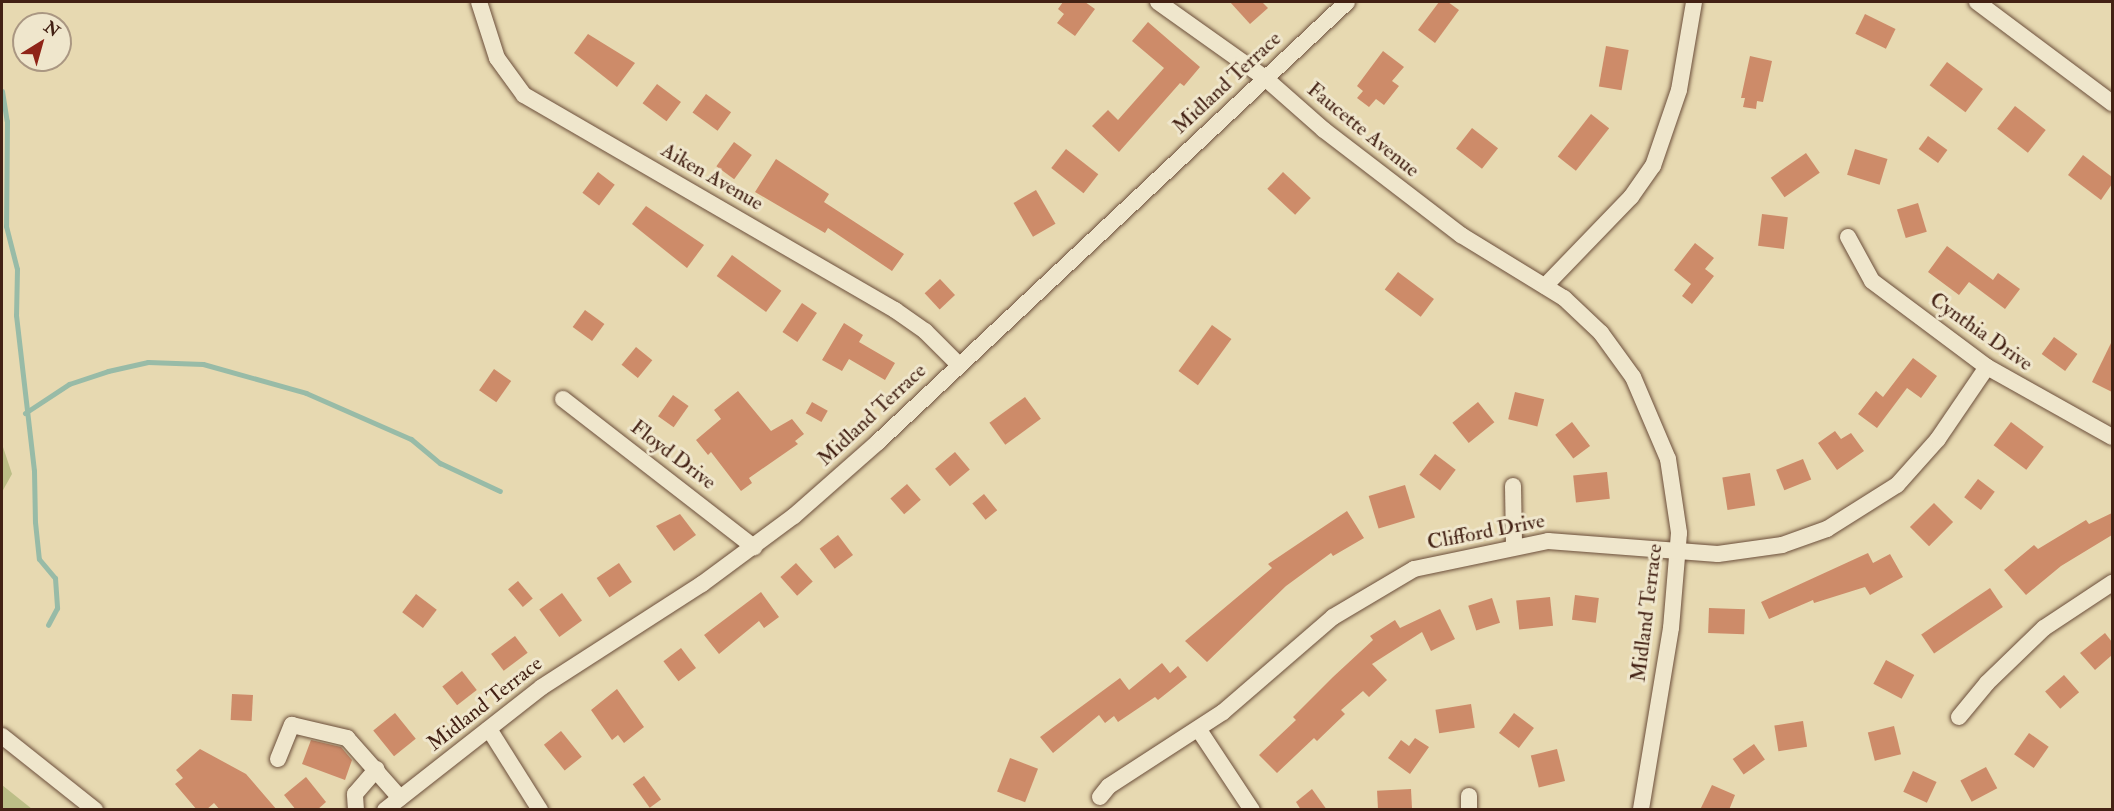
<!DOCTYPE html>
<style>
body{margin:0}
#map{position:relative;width:2114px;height:811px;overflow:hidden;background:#e7d9b1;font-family:"IM FELL Double Pica",serif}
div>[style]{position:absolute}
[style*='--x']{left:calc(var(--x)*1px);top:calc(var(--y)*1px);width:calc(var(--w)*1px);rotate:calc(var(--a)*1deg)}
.green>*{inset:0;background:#bcbe87}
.stream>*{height:5px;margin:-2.5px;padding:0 2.5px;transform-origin:2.5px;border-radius:2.5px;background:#98bba7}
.building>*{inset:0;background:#cd8b69;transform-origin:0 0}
.roads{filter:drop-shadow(0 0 2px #6c4f3b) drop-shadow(0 0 2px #6c4f3b)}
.minor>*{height:16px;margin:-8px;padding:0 8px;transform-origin:8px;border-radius:8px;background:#efe6cc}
span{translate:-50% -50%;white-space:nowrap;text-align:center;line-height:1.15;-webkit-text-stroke:6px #efe6cc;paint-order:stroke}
.street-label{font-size:21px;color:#432114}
.frame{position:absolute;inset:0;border:3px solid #432114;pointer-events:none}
.north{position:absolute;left:12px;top:12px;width:60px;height:60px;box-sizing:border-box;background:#efe6cc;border:2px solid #aa9782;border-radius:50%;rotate:37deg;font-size:16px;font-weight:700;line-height:24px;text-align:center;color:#432114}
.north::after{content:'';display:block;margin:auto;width:21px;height:27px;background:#8f2418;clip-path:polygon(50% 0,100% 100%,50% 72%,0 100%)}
</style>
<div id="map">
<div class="green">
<i style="clip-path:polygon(2px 444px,12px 474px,2px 492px)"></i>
<i style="clip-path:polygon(2px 785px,32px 809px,2px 809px)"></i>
</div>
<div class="stream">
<i style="--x:2;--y:91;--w:30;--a:81"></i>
<i style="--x:7;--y:121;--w:105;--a:90.5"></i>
<i style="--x:6;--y:226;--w:44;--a:75.7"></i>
<i style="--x:17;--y:269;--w:46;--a:91.2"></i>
<i style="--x:16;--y:315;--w:157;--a:83.4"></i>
<i style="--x:34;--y:471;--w:51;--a:88.9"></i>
<i style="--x:35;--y:522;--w:37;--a:84"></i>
<i style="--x:39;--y:559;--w:25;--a:50"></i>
<i style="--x:55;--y:578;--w:30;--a:86"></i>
<i style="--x:57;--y:608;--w:19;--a:118"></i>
<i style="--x:25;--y:413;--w:53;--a:-33.4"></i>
<i style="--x:69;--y:384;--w:41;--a:-18.4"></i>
<i style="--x:108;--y:371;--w:41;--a:-12.7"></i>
<i style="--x:148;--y:362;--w:55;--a:2.1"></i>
<i style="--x:203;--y:364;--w:107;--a:15.7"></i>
<i style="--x:306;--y:393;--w:115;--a:23.7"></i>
<i style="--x:411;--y:439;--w:38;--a:40"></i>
<i style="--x:440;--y:463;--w:66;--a:25"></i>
</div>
<div class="building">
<i style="clip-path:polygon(1063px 2px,1085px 2px,1095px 9px,1075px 36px,1057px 23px,1064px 14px,1058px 9px)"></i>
<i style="clip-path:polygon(1230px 2px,1262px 2px,1268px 8px,1250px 24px)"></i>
<i style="clip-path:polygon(1439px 2px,1448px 2px,1459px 10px,1435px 43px,1418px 30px)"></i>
<i style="left:1865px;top:14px;width:34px;height:22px;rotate:26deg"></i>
<i style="clip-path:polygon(1148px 22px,1200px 67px,1184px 86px,1180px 83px,1119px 152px,1092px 126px,1108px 110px,1118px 120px,1164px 68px,1132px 41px)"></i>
<i style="clip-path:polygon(588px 34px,635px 63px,617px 87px,574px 53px)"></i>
<i style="left:1606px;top:46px;width:23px;height:41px;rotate:10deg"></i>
<i style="clip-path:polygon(1383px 51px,1404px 67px,1392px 81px,1399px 86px,1384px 105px,1376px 99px,1369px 107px,1357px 98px,1363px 91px,1357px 86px)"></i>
<i style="clip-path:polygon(1750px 56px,1772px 61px,1763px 102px,1757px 101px,1756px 109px,1743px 107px,1745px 98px,1741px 98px)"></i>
<i style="left:1947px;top:62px;width:45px;height:29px;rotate:37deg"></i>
<i style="left:657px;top:84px;width:30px;height:24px;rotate:37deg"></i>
<i style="left:706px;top:94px;width:31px;height:23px;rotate:36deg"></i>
<i style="left:2015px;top:106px;width:39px;height:29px;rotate:38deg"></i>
<i style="left:1591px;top:114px;width:23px;height:54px;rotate:38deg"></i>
<i style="left:1472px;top:128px;width:33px;height:26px;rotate:38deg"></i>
<i style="left:1928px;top:136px;width:24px;height:16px;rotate:36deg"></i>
<i style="left:734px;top:142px;width:22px;height:30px;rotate:36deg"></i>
<i style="left:1066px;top:149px;width:41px;height:24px;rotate:38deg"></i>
<i style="left:1855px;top:149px;width:34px;height:27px;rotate:17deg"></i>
<i style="left:1806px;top:153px;width:24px;height:43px;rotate:55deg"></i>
<i style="clip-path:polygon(2083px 155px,2112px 177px,2112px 184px,2101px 200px,2068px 175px)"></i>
<i style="clip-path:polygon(776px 159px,829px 194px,824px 202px,904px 254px,892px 271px,828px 228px,825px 233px,755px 192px)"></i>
<i style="left:598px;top:172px;width:21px;height:26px;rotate:37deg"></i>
<i style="left:1283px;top:172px;width:38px;height:23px;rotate:43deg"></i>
<i style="left:1036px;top:190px;width:39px;height:26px;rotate:60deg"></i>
<i style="left:1918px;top:203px;width:30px;height:22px;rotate:73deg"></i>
<i style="clip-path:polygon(646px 206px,704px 245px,687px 268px,632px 224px)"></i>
<i style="left:1762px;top:214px;width:26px;height:32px;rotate:7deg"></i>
<i style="clip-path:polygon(1695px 243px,1714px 258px,1705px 269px,1714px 276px,1692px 304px,1682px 296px,1691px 284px,1674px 270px)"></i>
<i style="clip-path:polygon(1947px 246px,1993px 280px,1998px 273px,2020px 289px,2005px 309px,1969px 282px,1959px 295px,1928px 272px)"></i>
<i style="left:732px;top:255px;width:61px;height:26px;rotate:36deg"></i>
<i style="left:1398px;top:272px;width:45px;height:22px;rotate:37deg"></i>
<i style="left:940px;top:279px;width:22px;height:21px;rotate:47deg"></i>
<i style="left:802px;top:303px;width:18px;height:35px;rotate:34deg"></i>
<i style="left:585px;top:310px;width:24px;height:21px;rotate:36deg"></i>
<i style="clip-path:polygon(844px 323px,863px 335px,859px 342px,895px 363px,885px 380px,849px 359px,842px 371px,822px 360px)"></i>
<i style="left:1212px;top:325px;width:24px;height:57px;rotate:36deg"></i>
<i style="left:2054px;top:337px;width:29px;height:21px;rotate:36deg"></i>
<i style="clip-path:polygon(2112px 341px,2112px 392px,2092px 382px)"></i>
<i style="left:636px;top:347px;width:21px;height:23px;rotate:39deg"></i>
<i style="clip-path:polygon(1913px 358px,1937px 376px,1921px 398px,1907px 388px,1877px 428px,1858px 414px,1876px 391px,1883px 397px)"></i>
<i style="left:494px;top:369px;width:21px;height:26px;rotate:35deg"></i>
<i style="clip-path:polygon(738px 391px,771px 431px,792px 419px,804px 434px,795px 441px,798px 444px,749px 478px,752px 483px,741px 491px,711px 452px,708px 455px,696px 440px,721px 419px,714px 410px)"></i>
<i style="left:1515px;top:392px;width:30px;height:28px;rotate:14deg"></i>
<i style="left:673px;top:395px;width:19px;height:26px;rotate:35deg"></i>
<i style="left:1025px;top:397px;width:27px;height:44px;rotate:54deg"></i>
<i style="left:812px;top:402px;width:18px;height:13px;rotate:29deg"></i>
<i style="left:1478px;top:402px;width:26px;height:33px;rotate:51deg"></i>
<i style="left:1572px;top:422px;width:30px;height:21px;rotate:53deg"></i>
<i style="left:2011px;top:422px;width:41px;height:29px;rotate:37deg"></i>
<i style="clip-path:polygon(1835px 431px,1841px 439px,1851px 433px,1864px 451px,1837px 470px,1818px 443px)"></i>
<i style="left:955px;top:452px;width:23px;height:26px;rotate:50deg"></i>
<i style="left:1435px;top:454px;width:26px;height:26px;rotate:37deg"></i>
<i style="left:1803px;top:459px;width:22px;height:29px;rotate:68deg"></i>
<i style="left:1607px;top:472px;width:27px;height:34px;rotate:84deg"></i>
<i style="left:1750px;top:473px;width:33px;height:28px;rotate:81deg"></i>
<i style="left:1978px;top:479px;width:21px;height:23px;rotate:37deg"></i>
<i style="left:907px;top:484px;width:21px;height:22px;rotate:49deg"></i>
<i style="left:1405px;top:485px;width:34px;height:38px;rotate:73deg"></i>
<i style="left:984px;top:494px;width:21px;height:15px;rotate:51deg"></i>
<i style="left:1934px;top:503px;width:27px;height:34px;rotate:45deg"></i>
<i style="clip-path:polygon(1347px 511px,1364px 538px,1333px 556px,1331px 553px,1286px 586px,1207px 662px,1185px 641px,1272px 568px,1268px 564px)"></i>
<i style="clip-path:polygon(2112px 513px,2112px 535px,2061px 566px,2026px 595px,2004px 570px,2034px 545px,2038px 549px,2086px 520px,2089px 524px)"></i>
<i style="clip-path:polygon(680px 514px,696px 535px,674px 551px,656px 526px)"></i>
<i style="left:838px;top:535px;width:25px;height:23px;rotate:53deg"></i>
<i style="clip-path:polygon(1868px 553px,1873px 563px,1890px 554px,1903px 577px,1870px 595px,1865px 587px,1814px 603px,1813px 600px,1769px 619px,1761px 602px)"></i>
<i style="left:619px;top:563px;width:23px;height:27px;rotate:56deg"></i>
<i style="left:796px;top:563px;width:25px;height:21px;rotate:48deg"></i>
<i style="left:518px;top:581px;width:23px;height:13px;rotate:50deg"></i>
<i style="left:1990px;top:588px;width:23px;height:83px;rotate:56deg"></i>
<i style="clip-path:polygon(761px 592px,779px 617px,764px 628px,759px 621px,719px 654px,704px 635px)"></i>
<i style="left:562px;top:593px;width:34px;height:28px;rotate:54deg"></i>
<i style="left:416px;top:594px;width:26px;height:23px;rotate:37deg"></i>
<i style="left:1575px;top:595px;width:24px;height:25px;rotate:7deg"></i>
<i style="left:1550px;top:597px;width:29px;height:34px;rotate:84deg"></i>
<i style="left:1492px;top:598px;width:26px;height:25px;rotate:72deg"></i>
<i style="left:1709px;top:608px;width:36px;height:25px;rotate:2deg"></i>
<i style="clip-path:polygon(1440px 609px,1455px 639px,1431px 651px,1422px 632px,1372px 664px,1387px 680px,1369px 697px,1363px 691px,1341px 710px,1345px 714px,1317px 741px,1314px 738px,1277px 773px,1259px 755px,1296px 720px,1293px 717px,1333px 677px,1373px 640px,1370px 636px,1395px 620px,1400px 628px)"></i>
<i style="clip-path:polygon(2105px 633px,2112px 642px,2112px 655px,2095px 670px,2080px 653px)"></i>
<i style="left:515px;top:636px;width:21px;height:30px;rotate:53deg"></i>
<i style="left:681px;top:648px;width:25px;height:22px;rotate:53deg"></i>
<i style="left:1886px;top:660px;width:32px;height:27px;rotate:28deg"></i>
<i style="clip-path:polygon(1162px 663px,1170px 673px,1178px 666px,1187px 677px,1158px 700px,1155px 697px,1118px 722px,1114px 716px,1105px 723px,1099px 715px,1053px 753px,1040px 737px,1120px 678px,1129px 690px)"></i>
<i style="left:462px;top:671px;width:24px;height:25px;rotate:52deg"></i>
<i style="left:2064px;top:675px;width:23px;height:25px;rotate:49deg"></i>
<i style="clip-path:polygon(617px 689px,644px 727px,624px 743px,618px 735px,612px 740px,591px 710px)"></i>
<i style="left:232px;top:694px;width:21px;height:26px;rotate:3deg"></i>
<i style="left:1471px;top:704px;width:24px;height:36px;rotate:81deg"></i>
<i style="left:395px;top:713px;width:33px;height:28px;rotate:51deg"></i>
<i style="left:1514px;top:713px;width:25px;height:25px;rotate:37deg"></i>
<i style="left:1803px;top:721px;width:26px;height:29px;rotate:81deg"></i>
<i style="left:1894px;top:726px;width:29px;height:27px;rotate:76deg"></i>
<i style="left:561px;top:731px;width:33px;height:22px;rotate:51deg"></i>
<i style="left:2029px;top:733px;width:24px;height:26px;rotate:35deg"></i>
<i style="clip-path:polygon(1415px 738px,1429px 747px,1410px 774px,1388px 758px,1401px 740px,1409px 746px)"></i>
<i style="clip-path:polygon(311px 740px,341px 747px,352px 760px,345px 780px,302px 764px)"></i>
<i style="left:1754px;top:744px;width:19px;height:26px;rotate:55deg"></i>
<i style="clip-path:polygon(200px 749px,246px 774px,277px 810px,220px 810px,214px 803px,206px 810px,197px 810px,175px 784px,183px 778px,176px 770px)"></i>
<i style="left:1557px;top:749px;width:33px;height:27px;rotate:76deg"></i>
<i style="left:1010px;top:758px;width:30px;height:36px;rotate:21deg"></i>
<i style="left:1986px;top:767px;width:24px;height:29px;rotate:62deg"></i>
<i style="left:1913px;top:771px;width:26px;height:23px;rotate:25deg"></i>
<i style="left:644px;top:776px;width:29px;height:14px;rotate:54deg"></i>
<i style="clip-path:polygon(306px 777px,326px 802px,317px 810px,296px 810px,284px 795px)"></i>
<i style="clip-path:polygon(1712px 785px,1735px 795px,1729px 810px,1700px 810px)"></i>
<i style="clip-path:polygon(1312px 789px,1327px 810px,1301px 810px,1296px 802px)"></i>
<i style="left:1411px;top:789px;width:21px;height:34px;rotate:87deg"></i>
</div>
<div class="roads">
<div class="minor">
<i style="--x:479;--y:2;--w:59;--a:72.2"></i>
<i style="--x:497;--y:58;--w:46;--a:53.9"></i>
<i style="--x:524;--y:95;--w:429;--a:30.1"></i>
<i style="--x:895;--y:310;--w:37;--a:35"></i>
<i style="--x:925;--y:331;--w:48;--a:45"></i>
<i style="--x:1158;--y:2;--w:131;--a:35.4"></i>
<i style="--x:1265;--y:78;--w:79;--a:41.4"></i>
<i style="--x:1324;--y:130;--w:173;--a:37.5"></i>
<i style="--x:1461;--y:235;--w:121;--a:31.5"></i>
<i style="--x:1564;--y:298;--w:51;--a:43.4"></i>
<i style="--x:1601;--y:333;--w:54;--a:54"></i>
<i style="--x:1633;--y:377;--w:89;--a:66.9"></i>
<i style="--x:1668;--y:459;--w:75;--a:81.5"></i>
<i style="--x:1679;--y:533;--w:95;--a:94.8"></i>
<i style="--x:1671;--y:628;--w:184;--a:99.4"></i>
<i style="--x:1977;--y:2;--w:169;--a:36.8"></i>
<i style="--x:1848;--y:237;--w:50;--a:61.4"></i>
<i style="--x:1872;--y:281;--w:144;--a:36.8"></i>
<i style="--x:1987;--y:367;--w:143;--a:29.2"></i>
<i style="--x:1545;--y:286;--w:124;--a:-46"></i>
<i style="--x:1631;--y:197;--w:38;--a:-55"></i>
<i style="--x:1653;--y:166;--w:80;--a:-71.1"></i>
<i style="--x:1679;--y:90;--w:89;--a:-80.3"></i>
<i style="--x:563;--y:399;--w:242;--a:37.8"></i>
<i style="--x:1513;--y:486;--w:59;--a:89"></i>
<i style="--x:1959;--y:717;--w:44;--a:-50.5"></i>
<i style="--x:1987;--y:683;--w:79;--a:-44"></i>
<i style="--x:2044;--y:628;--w:82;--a:-33.5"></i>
<i style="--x:489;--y:729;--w:96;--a:57.8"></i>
<i style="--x:1199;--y:730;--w:96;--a:56.5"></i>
<i style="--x:2;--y:736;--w:119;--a:38.5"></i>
<i style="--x:278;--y:759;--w:37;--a:-68"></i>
<i style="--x:292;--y:725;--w:57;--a:13.3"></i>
<i style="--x:347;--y:738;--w:80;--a:48.5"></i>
<i style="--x:1100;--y:797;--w:14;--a:-51"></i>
<i style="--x:1109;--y:786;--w:136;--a:-33"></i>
<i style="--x:1223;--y:712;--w:145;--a:-40.8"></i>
<i style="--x:1333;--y:617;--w:94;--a:-30.7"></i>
<i style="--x:1414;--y:569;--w:137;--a:-11.8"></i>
<i style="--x:1548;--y:541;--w:170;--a:4.4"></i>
<i style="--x:1718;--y:554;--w:65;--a:-8"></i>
<i style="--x:1782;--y:545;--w:48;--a:-19.6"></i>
<i style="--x:1827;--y:529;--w:83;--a:-32.2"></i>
<i style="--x:1897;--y:485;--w:62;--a:-48.3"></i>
<i style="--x:1938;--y:439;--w:87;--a:-55.8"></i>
<i style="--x:356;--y:810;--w:16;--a:-94"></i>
<i style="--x:355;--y:794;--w:33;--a:-49"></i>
<i style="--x:385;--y:810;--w:199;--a:-38.1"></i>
<i style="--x:542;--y:687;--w:190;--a:-32.8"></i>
<i style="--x:702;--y:584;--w:114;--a:-36.5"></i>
<i style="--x:794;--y:516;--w:112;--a:-41.4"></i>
<i style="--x:878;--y:442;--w:643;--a:-43.17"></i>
<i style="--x:1469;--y:810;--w:14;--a:-90"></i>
</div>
</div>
<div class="street-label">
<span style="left:1227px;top:83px;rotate:-43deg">Midland Terrace</span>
<span style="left:1363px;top:130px;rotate:39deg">Faucette Avenue</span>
<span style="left:712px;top:177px;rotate:30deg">Aiken Avenue</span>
<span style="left:1981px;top:332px;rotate:35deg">Cynthia Drive</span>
<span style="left:872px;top:415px;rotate:-43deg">Midland Terrace</span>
<span style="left:673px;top:455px;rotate:37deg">Floyd Drive</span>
<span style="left:1486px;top:532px;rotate:-11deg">Clifford Drive</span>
<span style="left:1647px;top:613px;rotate:-83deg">Midland Terrace</span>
<span style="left:485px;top:704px;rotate:-38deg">Midland Terrace</span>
</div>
<div class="frame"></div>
<div class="north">N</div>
</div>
